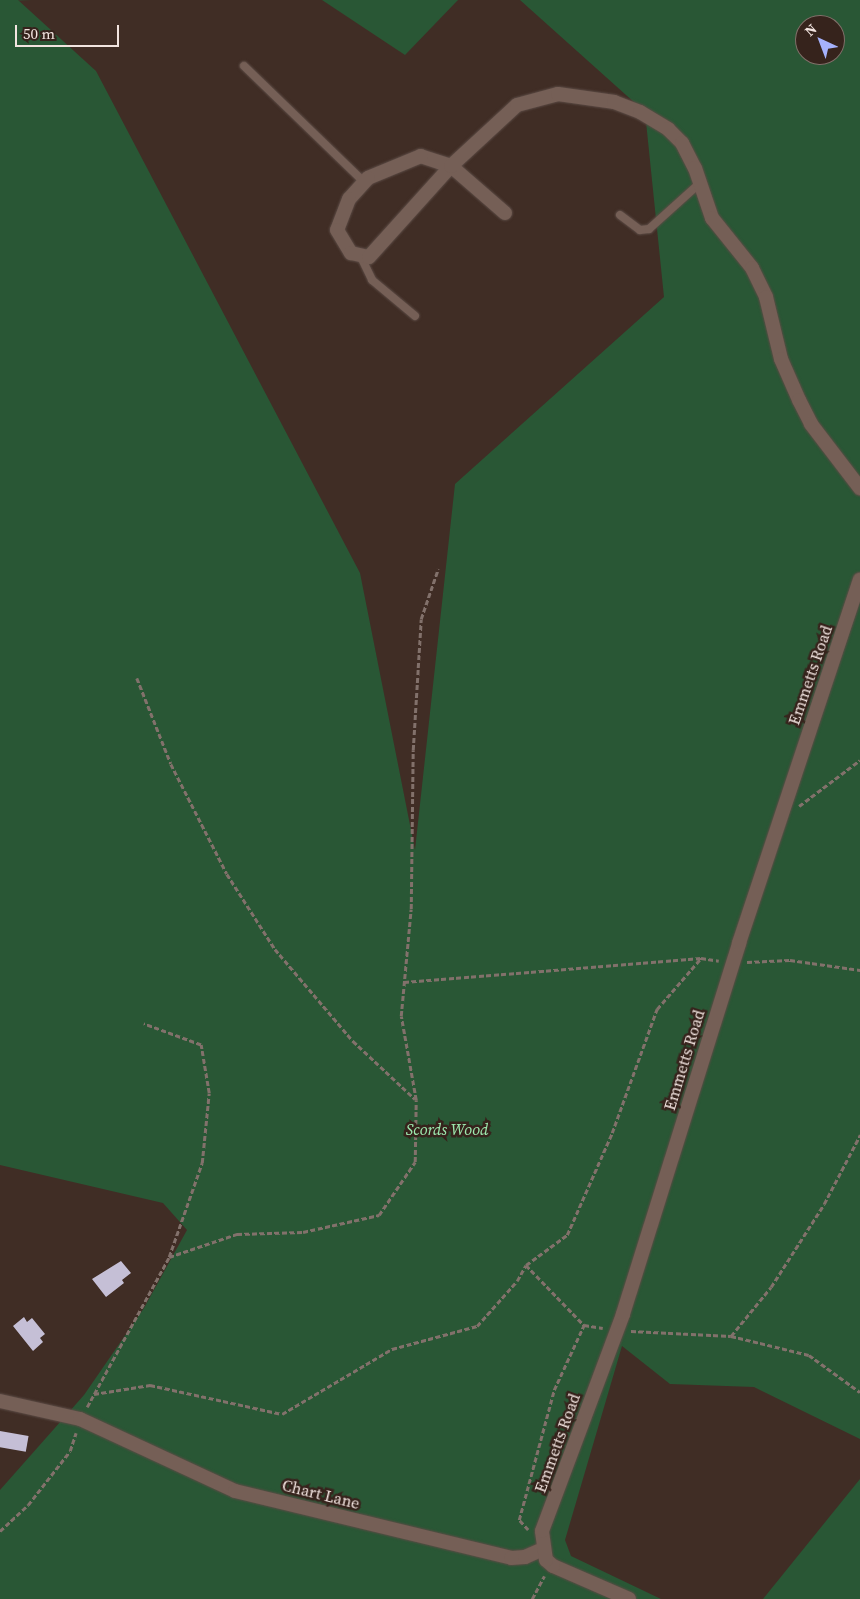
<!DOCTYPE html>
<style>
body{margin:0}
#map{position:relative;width:860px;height:1599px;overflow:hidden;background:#402d25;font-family:"Source Serif 4",serif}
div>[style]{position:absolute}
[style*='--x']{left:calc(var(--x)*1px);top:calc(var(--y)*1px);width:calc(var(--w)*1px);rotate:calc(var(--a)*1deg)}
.green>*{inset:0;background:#295735}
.building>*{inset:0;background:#c5bfd6;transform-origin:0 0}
.path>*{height:2.5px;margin-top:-1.25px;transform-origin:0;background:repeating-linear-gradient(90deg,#82716b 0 5px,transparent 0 7.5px)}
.roads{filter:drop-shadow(0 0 1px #5b4b45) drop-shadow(0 0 1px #5b4b45)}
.service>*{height:8px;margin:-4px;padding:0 4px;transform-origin:4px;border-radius:4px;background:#755f56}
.minor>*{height:14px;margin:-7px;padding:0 7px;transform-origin:7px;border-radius:7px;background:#755f56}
span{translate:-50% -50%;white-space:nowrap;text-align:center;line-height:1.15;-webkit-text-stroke:5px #36231c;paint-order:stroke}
.street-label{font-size:16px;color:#f2e4e0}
.park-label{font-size:16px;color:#9deaaf;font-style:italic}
.north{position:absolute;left:795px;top:15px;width:50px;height:50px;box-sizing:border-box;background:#36231c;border:1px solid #81706a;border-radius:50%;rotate:317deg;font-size:14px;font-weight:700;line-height:20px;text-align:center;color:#f2e4e0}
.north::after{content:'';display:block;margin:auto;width:18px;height:22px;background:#a5b1fc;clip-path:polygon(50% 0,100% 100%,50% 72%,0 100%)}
.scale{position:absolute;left:15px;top:25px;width:104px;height:22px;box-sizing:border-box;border:2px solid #f2e4e0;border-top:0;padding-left:6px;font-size:15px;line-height:18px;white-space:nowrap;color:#f2e4e0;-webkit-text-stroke:4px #36231c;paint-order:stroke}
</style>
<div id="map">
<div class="green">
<i style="clip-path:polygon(evenodd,0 0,18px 0,96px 71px,360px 573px,415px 850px,455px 484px,664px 297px,645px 112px,520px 0,860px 0,860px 1439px,754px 1387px,670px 1384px,622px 1346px,565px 1540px,571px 1556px,661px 1599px,0 1599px,0 1490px,84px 1395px,144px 1308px,187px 1230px,163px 1203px,0 1165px,0 0,805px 25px,835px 25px,835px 55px,805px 55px,805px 25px)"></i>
<i style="clip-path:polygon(322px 0,458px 0,405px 55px)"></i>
<i style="clip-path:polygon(860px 1479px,860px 1599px,763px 1599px)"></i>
</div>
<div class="building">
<i style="clip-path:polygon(121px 1261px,131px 1273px,122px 1280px,124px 1283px,106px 1297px,92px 1279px)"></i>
<i style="clip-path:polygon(24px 1317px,27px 1322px,32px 1318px,45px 1334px,40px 1338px,43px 1342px,33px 1351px,13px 1326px)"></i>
<i style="left:0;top:1431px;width:29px;height:16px;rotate:10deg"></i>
</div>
<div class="path">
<i style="--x:137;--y:678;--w:92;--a:68.4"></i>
<i style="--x:171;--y:764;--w:123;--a:63"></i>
<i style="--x:227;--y:874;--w:89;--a:57.4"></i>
<i style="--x:275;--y:949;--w:121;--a:49.7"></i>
<i style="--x:353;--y:1041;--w:85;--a:43.1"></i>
<i style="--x:799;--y:806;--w:76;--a:-37"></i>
<i style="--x:747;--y:962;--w:43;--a:-2.7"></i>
<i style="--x:790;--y:960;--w:71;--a:8.1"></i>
<i style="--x:404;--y:982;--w:298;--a:-4.6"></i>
<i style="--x:169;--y:1257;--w:72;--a:-18.7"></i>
<i style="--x:237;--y:1234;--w:66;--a:-1.7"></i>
<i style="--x:303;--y:1232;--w:78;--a:-12.6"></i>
<i style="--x:379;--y:1215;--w:64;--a:-55.8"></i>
<i style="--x:415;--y:1162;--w:62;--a:-89.1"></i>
<i style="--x:416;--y:1100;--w:85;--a:-100.1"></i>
<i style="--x:401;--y:1016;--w:107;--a:-84.7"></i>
<i style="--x:411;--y:909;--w:159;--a:-89.3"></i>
<i style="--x:413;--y:750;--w:131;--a:-86.5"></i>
<i style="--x:421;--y:619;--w:53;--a:-71.2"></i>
<i style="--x:526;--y:1265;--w:83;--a:46"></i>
<i style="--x:631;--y:1331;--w:100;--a:2.9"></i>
<i style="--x:731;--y:1336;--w:80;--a:13.7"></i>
<i style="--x:809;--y:1355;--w:63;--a:36"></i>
<i style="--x:731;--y:1336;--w:63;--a:-50.8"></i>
<i style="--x:771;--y:1287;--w:98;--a:-57.4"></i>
<i style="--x:824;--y:1204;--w:78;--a:-62.4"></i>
<i style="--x:94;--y:1394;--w:57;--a:-9.1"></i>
<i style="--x:150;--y:1385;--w:135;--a:12.4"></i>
<i style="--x:282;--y:1414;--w:128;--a:-30.6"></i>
<i style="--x:392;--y:1349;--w:88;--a:-15.1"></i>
<i style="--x:477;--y:1326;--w:60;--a:-48.4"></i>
<i style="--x:517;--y:1281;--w:18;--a:-61"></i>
<i style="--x:526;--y:1265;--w:51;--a:-36.2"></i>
<i style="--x:567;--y:1235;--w:111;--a:-66.2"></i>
<i style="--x:612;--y:1133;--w:132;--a:-70.1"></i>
<i style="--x:657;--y:1009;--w:67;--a:-49.2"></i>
<i style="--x:701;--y:958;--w:18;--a:9"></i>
<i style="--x:87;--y:1407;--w:171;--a:-61.3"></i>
<i style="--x:169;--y:1257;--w:100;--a:-70.7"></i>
<i style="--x:202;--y:1163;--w:70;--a:-84.3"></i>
<i style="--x:209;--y:1093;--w:49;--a:-99.5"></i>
<i style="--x:201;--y:1045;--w:61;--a:-159.8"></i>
<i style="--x:528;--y:1530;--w:13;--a:-132"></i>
<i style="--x:519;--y:1520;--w:135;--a:-74.9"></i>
<i style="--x:554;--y:1390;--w:72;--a:-65.2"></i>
<i style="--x:584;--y:1325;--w:19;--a:9"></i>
<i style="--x:0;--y:1531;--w:38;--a:-43"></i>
<i style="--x:28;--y:1505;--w:68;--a:-52.1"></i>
<i style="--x:70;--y:1451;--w:19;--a:-72"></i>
<i style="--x:532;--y:1599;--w:26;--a:-62"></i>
</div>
<div class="roads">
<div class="service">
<i style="--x:244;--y:66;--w:167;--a:44"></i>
<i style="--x:620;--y:215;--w:25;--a:37"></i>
<i style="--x:640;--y:230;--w:9;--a:-6"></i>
<i style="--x:649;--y:229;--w:69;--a:-42"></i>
<i style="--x:360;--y:255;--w:28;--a:64"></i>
<i style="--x:372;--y:280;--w:56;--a:39.9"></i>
</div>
<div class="minor">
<i style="--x:505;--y:213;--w:72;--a:-139"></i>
<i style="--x:451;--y:166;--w:32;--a:-162"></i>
<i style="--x:421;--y:156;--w:57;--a:157.5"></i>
<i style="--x:368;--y:178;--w:28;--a:132"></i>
<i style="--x:349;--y:199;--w:33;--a:111"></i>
<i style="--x:337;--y:230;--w:27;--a:59"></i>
<i style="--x:351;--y:253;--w:18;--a:13"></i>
<i style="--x:369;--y:257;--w:122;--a:-48"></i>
<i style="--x:451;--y:166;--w:90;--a:-42.7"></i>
<i style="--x:517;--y:105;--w:42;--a:-15"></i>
<i style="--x:558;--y:94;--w:57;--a:8.1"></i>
<i style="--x:614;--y:102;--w:28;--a:21"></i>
<i style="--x:640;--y:112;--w:33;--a:31"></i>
<i style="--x:668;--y:129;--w:20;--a:45"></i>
<i style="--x:682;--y:143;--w:28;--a:63"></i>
<i style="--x:695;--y:168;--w:53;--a:71.2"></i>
<i style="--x:712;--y:218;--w:64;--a:51.3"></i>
<i style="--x:752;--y:268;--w:32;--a:64"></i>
<i style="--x:766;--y:297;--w:64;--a:76.4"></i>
<i style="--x:781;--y:359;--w:45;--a:66.3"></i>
<i style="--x:799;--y:400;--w:27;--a:63"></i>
<i style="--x:811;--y:424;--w:81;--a:52.6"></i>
<i style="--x:0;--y:1401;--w:82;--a:12.7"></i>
<i style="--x:80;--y:1419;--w:171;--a:24.9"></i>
<i style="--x:235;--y:1491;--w:284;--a:13.6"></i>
<i style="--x:511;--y:1558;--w:14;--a:-4"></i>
<i style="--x:525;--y:1557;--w:20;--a:-24"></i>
<i style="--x:629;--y:1599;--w:83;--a:-156.5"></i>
<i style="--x:553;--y:1566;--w:9;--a:-139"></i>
<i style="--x:546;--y:1560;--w:29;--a:-98"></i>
<i style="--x:542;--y:1531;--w:232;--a:-69.5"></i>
<i style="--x:623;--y:1314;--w:389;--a:-72.6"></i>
<i style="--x:739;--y:943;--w:383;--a:-71.6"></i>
</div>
</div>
<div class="street-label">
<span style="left:810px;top:675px;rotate:-71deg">Emmetts Road</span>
<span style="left:684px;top:1060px;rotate:-73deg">Emmetts Road</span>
<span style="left:557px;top:1443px;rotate:-70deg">Emmetts Road</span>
<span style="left:321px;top:1494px;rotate:14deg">Chart Lane</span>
</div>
<div class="park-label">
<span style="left:447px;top:1129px">Scords Wood</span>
</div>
<div class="north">N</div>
<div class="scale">50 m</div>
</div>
